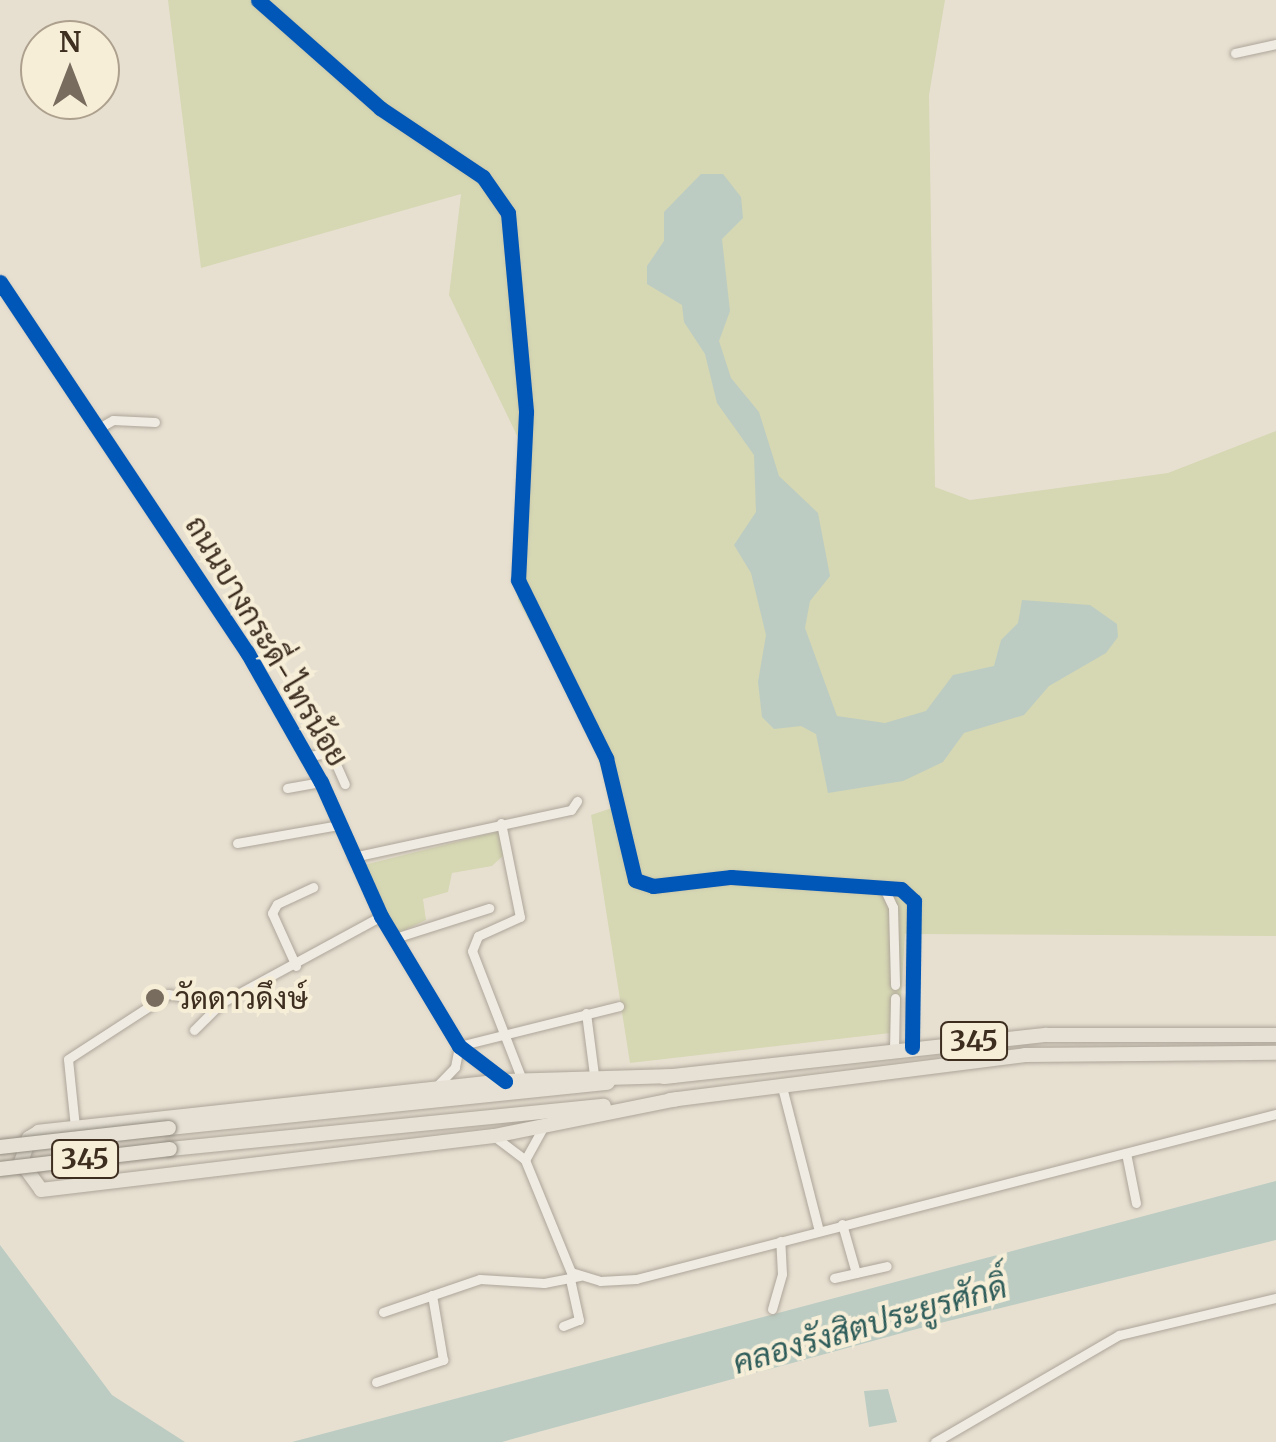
<!DOCTYPE html>
<meta charset="utf-8">
<style>
body{margin:0}
#map{position:relative;width:1276px;height:1442px;overflow:hidden;background:#e7e0d1;font-family:Merriweather,Sarabun,serif}
div>[style]{position:absolute}
[style*='--x']{left:calc(var(--x)*1px);top:calc(var(--y)*1px);width:calc(var(--w)*1px);rotate:calc(var(--a)*1deg)}
.green>*{inset:0;background:#d6d7b3}
.water>*{inset:0;background:#bcccc2}
.roads{filter:drop-shadow(0 0 2px #ada599) drop-shadow(0 0 2px #ada599)}
.minor>*{height:9px;margin:-4.5px;padding:0 4.5px;transform-origin:4.5px;border-radius:4.5px;background:#efebe3}
.primary>*{height:14px;margin:-7px;padding:0 7px;transform-origin:7px;border-radius:7px;background:#e6e1d4}
.bridges{filter:drop-shadow(0 0 2px #928b80) drop-shadow(0 0 2px #928b80)}
.primary-bridge>*{height:14px;margin:-7px;padding:0 7px;transform-origin:7px;border-radius:7px;background:#e6e1d4}
.cycleway>*{height:15px;margin:-7.5px;padding:0 7.5px;transform-origin:7.5px;border-radius:7.5px;background:#0057b8}
.dots>*{width:28px;height:28px;translate:-50% -50%;box-sizing:border-box;border:5px solid #f7eed8;border-radius:50%}
span{translate:-50% -50%;white-space:nowrap;text-align:center;line-height:1.15;-webkit-text-stroke:8px #f7eed8;paint-order:stroke}
.shield-label span{padding:2px 8px;background:#f7eed8;border:2px solid;border-radius:8px;-webkit-text-stroke-width:0}
.shield-label{font-size:28px;color:#3d2e20;font-weight:700}
.street-label{font-size:30px;color:#3d2e20}
.poi-label{font-size:30px;color:#3d2e20}
.left{translate:0 -50%;text-align:left}
.water-label{font-size:32px;color:#2f5d5a;font-style:italic}
.north{position:absolute;left:20px;top:20px;width:100px;height:100px;box-sizing:border-box;background:#f7eed8;border:2px solid #ada18e;border-radius:50%;rotate:0deg;font-size:28px;font-weight:700;line-height:40px;text-align:center;color:#3d2e20}
.north::after{content:'';display:block;margin:auto;width:35px;height:45px;background:#786c5e;clip-path:polygon(50% 0,100% 100%,50% 72%,0 100%)}
</style>
<div id="map">
<div class="green">
<i style="clip-path:polygon(168px 0,945px 0,929px 95px,935px 487px,970px 500px,1168px 473px,1276px 431px,1276px 936px,905px 934px,899px 1032px,630px 1063px,591px 815px,612px 808px,593px 740px,518px 600px,525px 452px,449px 295px,461px 194px,201px 268px)"></i>
<i style="clip-path:polygon(500px 831px,506px 853px,492px 866px,452px 873px,448px 892px,423px 899px,426px 920px,396px 934px,360px 866px)"></i>
</div>
<div class="water">
<i style="clip-path:polygon(701px 174px,723px 174px,741px 197px,743px 218px,722px 239px,730px 311px,719px 341px,731px 378px,759px 412px,779px 476px,818px 513px,830px 576px,810px 601px,805px 628px,837px 716px,885px 723px,926px 711px,953px 675px,994px 666px,1001px 640px,1018px 623px,1022px 600px,1090px 605px,1117px 624px,1118px 637px,1106px 653px,1049px 686px,1024px 715px,964px 733px,943px 762px,903px 781px,828px 793px,816px 734px,801px 726px,774px 729px,762px 717px,758px 682px,766px 635px,751px 573px,734px 545px,756px 512px,754px 455px,717px 403px,705px 354px,684px 322px,682px 305px,647px 284px,647px 266px,664px 241px,664px 212px)"></i>
<i style="clip-path:polygon(1276px 1181px,1276px 1240px,924px 1327px,502px 1442px,292px 1442px)"></i>
<i style="clip-path:polygon(0 1245px,112px 1395px,185px 1442px,0 1442px)"></i>
<i style="clip-path:polygon(888px 1389px,897px 1422px,869px 1427px,864px 1391px)"></i>
</div>
<div class="roads">
<div class="minor">
<i style="--x:258;--y:0;--w:163;--a:41.5"></i>
<i style="--x:380;--y:108;--w:124;--a:33.8"></i>
<i style="--x:483;--y:177;--w:44;--a:55.2"></i>
<i style="--x:508;--y:213;--w:200;--a:84.8"></i>
<i style="--x:526;--y:412;--w:168;--a:92.7"></i>
<i style="--x:518;--y:580;--w:199;--a:63.7"></i>
<i style="--x:606;--y:758;--w:125;--a:76.6"></i>
<i style="--x:635;--y:880;--w:19;--a:18"></i>
<i style="--x:653;--y:886;--w:79;--a:-6.6"></i>
<i style="--x:731;--y:877;--w:170;--a:4"></i>
<i style="--x:901;--y:889;--w:18;--a:43"></i>
<i style="--x:914;--y:901;--w:84;--a:91.4"></i>
<i style="--x:1235;--y:53;--w:42;--a:-12.4"></i>
<i style="--x:0;--y:282;--w:445;--a:56.3"></i>
<i style="--x:247;--y:652;--w:150;--a:60.4"></i>
<i style="--x:321;--y:782;--w:147;--a:65.9"></i>
<i style="--x:381;--y:916;--w:152;--a:59"></i>
<i style="--x:459;--y:1046;--w:55;--a:38.3"></i>
<i style="--x:99;--y:428;--w:16;--a:-30"></i>
<i style="--x:113;--y:420;--w:42;--a:2.7"></i>
<i style="--x:307;--y:756;--w:24;--a:-7"></i>
<i style="--x:331;--y:753;--w:34;--a:66"></i>
<i style="--x:287;--y:788;--w:35;--a:-10"></i>
<i style="--x:501;--y:823;--w:96;--a:78.6"></i>
<i style="--x:520;--y:917;--w:46;--a:155.7"></i>
<i style="--x:478;--y:936;--w:16;--a:112"></i>
<i style="--x:472;--y:951;--w:138;--a:68.8"></i>
<i style="--x:237;--y:843;--w:104;--a:-10"></i>
<i style="--x:353;--y:857;--w:223;--a:-12.2"></i>
<i style="--x:571;--y:810;--w:11;--a:-56"></i>
<i style="--x:884;--y:888;--w:21;--a:65"></i>
<i style="--x:893;--y:907;--w:78;--a:88.5"></i>
<i style="--x:395;--y:938;--w:99;--a:-17.7"></i>
<i style="--x:296;--y:966;--w:58;--a:-114.4"></i>
<i style="--x:272;--y:913;--w:10;--a:-61"></i>
<i style="--x:277;--y:904;--w:40;--a:-25"></i>
<i style="--x:911;--y:999;--w:48;--a:88.8"></i>
<i style="--x:586;--y:1013;--w:63;--a:82.6"></i>
<i style="--x:194;--y:1030;--w:38;--a:-45"></i>
<i style="--x:459;--y:1046;--w:165;--a:-14"></i>
<i style="--x:894;--y:1050;--w:52;--a:-88.9"></i>
<i style="--x:782;--y:1087;--w:149;--a:75.6"></i>
<i style="--x:435;--y:1088;--w:29;--a:-46"></i>
<i style="--x:455;--y:1067;--w:21;--a:-79"></i>
<i style="--x:75;--y:1127;--w:68;--a:-95.9"></i>
<i style="--x:68;--y:1059;--w:119;--a:-33"></i>
<i style="--x:168;--y:994;--w:54;--a:9.6"></i>
<i style="--x:221;--y:1003;--w:182;--a:-28.5"></i>
<i style="--x:495;--y:1137;--w:38;--a:37"></i>
<i style="--x:525;--y:1160;--w:121;--a:67.7"></i>
<i style="--x:571;--y:1272;--w:30;--a:17"></i>
<i style="--x:600;--y:1281;--w:36;--a:-3"></i>
<i style="--x:636;--y:1279;--w:661;--a:-14.46"></i>
<i style="--x:1126;--y:1153;--w:51;--a:78.7"></i>
<i style="--x:525;--y:1160;--w:35;--a:-61"></i>
<i style="--x:842;--y:1224;--w:51;--a:74.1"></i>
<i style="--x:834;--y:1278;--w:54;--a:-12.8"></i>
<i style="--x:772;--y:1309;--w:36;--a:-74"></i>
<i style="--x:782;--y:1274;--w:33;--a:-93"></i>
<i style="--x:383;--y:1312;--w:102;--a:-18.8"></i>
<i style="--x:480;--y:1279;--w:64;--a:3.6"></i>
<i style="--x:544;--y:1283;--w:36;--a:-11"></i>
<i style="--x:563;--y:1326;--w:17;--a:-21"></i>
<i style="--x:579;--y:1320;--w:42;--a:-102.4"></i>
<i style="--x:376;--y:1382;--w:71;--a:-18.2"></i>
<i style="--x:443;--y:1360;--w:66;--a:-99.6"></i>
<i style="--x:935;--y:1442;--w:213;--a:-30.2"></i>
<i style="--x:1119;--y:1335;--w:161;--a:-13.3"></i>
</div>
<div class="primary">
<i style="--x:674;--y:1076;--w:169;--a:178.3"></i>
<i style="--x:505;--y:1081;--w:469;--a:173.8"></i>
<i style="--x:39;--y:1132;--w:12;--a:149"></i>
<i style="--x:29;--y:1138;--w:25;--a:108"></i>
<i style="--x:21;--y:1162;--w:34;--a:54"></i>
<i style="--x:41;--y:1190;--w:456;--a:-6.8"></i>
<i style="--x:494;--y:1136;--w:187;--a:-11.4"></i>
<i style="--x:664;--y:1077;--w:385;--a:-6.3"></i>
<i style="--x:1047;--y:1035;--w:229;--a:0"></i>
<i style="--x:670;--y:1100;--w:358;--a:-7.2"></i>
<i style="--x:1025;--y:1055;--w:251;--a:-0.5"></i>
<i style="--x:169;--y:1128;--w:441;--a:-5.9"></i>
<i style="--x:170;--y:1149;--w:436;--a:-5.7"></i>
</div>
</div>
<div class="bridges">
<div class="primary-bridge">
<i style="--x:0;--y:1147;--w:170;--a:-6.4"></i>
<i style="--x:0;--y:1169;--w:171;--a:-6.7"></i>
</div>
</div>
<div class="cycleway">
<i style="--x:258;--y:0;--w:163;--a:41.5"></i>
<i style="--x:380;--y:108;--w:124;--a:33.8"></i>
<i style="--x:483;--y:177;--w:44;--a:55.2"></i>
<i style="--x:508;--y:213;--w:200;--a:84.8"></i>
<i style="--x:526;--y:412;--w:168;--a:92.7"></i>
<i style="--x:518;--y:580;--w:199;--a:63.7"></i>
<i style="--x:606;--y:758;--w:125;--a:76.6"></i>
<i style="--x:635;--y:880;--w:19;--a:18"></i>
<i style="--x:653;--y:886;--w:79;--a:-6.6"></i>
<i style="--x:731;--y:877;--w:170;--a:4"></i>
<i style="--x:901;--y:889;--w:18;--a:43"></i>
<i style="--x:914;--y:901;--w:146;--a:90.8"></i>
<i style="--x:0;--y:282;--w:445;--a:56.3"></i>
<i style="--x:247;--y:652;--w:150;--a:60.4"></i>
<i style="--x:321;--y:782;--w:147;--a:65.9"></i>
<i style="--x:381;--y:916;--w:152;--a:59"></i>
<i style="--x:459;--y:1046;--w:58;--a:37.3"></i>
</div>
<div class="dots">
<i style="left:155px;top:998px;background:#786c5e"></i>
</div>
<div class="shield-label">
<span style="left:974px;top:1041px">345</span>
<span style="left:85px;top:1159px">345</span>
</div>
<div class="street-label">
<span style="left:267px;top:641px;rotate:59deg">ถนนบางกระดี่-ไทรน้อย</span>
</div>
<div class="poi-label">
<span class="left" style="left:175px;top:998px">วัดดาวดึงษ์</span>
</div>
<div class="water-label">
<span style="left:870px;top:1325px;rotate:-16deg">คลองรังสิตประยูรศักดิ์</span>
</div>
<div class="north">N</div>
</div>
